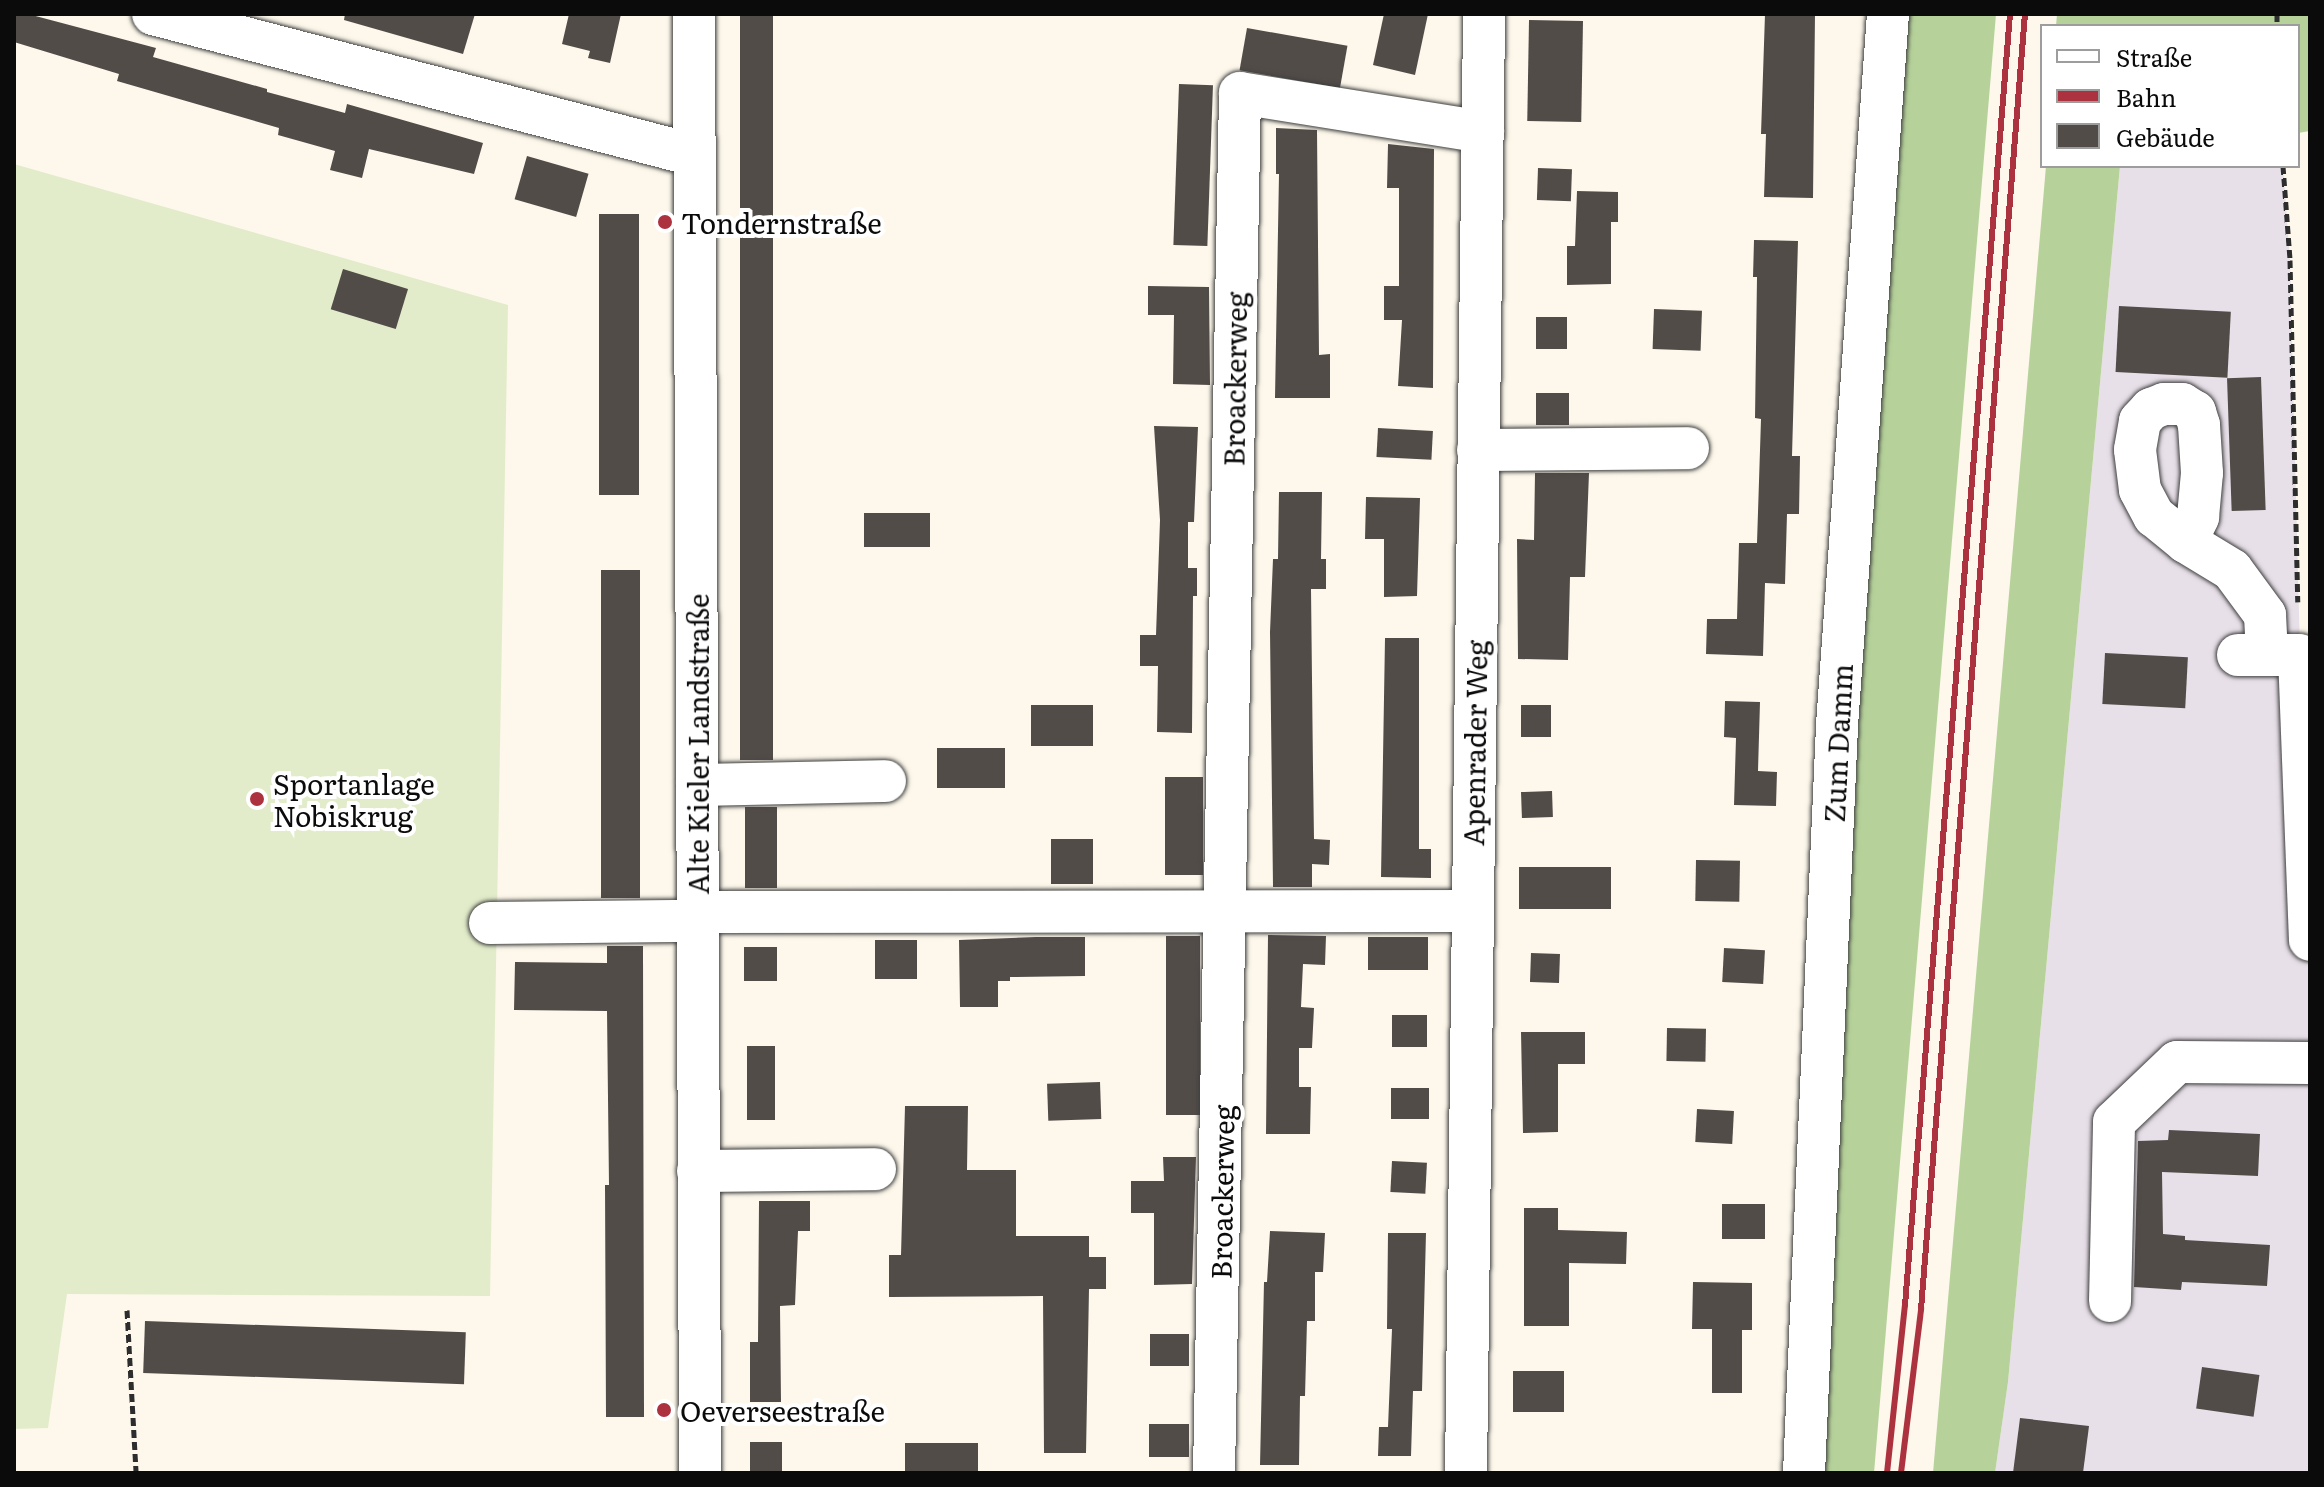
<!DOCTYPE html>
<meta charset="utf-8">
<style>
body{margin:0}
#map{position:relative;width:2324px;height:1487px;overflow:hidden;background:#fdf8eb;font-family:Literata,serif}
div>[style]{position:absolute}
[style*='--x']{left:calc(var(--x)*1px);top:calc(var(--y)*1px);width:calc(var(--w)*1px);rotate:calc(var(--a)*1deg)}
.industrial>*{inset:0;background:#e8e0e9}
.forest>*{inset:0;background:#b6d29a}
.pitch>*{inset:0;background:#e2ecca}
.building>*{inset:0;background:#524c49;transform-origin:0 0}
.path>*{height:5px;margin-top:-2.5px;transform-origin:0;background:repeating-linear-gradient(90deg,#2d2d2d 0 8px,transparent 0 12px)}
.roads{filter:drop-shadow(0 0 2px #3e3e3e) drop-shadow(0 0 2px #3e3e3e)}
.minor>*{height:42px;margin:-21px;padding:0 21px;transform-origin:21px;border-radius:21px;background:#fff}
.rail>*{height:6px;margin:-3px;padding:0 3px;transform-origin:3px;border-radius:3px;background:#ac323f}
.dots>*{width:22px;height:22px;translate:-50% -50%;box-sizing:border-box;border:4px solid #fff;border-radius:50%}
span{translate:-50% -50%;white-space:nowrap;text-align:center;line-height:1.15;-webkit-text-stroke:8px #fff;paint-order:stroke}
.poi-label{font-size:28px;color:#0b0b0b}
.left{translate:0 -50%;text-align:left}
.street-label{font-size:28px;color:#0b0b0b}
.frame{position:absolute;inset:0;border:16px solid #0b0b0b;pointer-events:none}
.legend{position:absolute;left:2040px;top:24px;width:260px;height:144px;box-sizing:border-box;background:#fff;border:2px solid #9d9d9d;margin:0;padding:10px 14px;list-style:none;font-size:24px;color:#0b0b0b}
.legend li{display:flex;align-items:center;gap:16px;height:40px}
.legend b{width:40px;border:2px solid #9d9d9d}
</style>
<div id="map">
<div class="industrial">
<i style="clip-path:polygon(2120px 166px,2283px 166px,2290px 260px,2310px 1043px,2310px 1473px,1995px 1473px,2008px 1382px)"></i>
</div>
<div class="forest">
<i style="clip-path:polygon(1907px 14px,1996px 14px,1874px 1473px,1815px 1473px,1857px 694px)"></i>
<i style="clip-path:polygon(2057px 14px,2310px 14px,2310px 131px,2298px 133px,2298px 26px,2056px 26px)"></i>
<i style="clip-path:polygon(2046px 166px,2120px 166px,2008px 1382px,1995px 1473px,1933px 1473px)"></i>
</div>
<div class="pitch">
<i style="clip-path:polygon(14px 164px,508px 305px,490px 1296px,67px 1294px,48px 1428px,14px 1429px)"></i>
</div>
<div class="building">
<i style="clip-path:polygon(14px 14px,28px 14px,156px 48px,153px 57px,267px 89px,267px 92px,345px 113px,347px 104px,483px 143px,474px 174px,369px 149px,362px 178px,330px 170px,335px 151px,278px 135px,279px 128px,117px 81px,119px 74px,14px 42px)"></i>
<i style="clip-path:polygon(345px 14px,475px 14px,463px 54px,344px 20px)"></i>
<i style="clip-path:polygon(569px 14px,621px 14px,610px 63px,588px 58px,590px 51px,562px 44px)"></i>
<i style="left:740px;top:14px;width:33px;height:746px"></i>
<i style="clip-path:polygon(1384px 14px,1428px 14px,1415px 75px,1373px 65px)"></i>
<i style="clip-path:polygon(1765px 14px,1815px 14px,1813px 198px,1764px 197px,1766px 134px,1761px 134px)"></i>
<i style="left:1583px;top:21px;width:101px;height:54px;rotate:91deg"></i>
<i style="left:1247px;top:28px;width:102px;height:43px;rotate:10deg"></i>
<i style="left:1179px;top:84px;width:34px;height:161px;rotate:2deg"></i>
<i style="clip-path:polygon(1276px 128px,1317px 130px,1319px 355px,1330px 354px,1330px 398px,1275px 398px,1279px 174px,1276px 174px)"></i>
<i style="clip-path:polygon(1388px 144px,1434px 149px,1433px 388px,1398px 386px,1402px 320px,1384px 320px,1384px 286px,1399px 286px,1399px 188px,1387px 188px)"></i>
<i style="left:527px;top:156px;width:64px;height:45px;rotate:16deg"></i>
<i style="left:1538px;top:168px;width:34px;height:32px;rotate:2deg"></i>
<i style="clip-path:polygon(1577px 191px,1618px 192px,1618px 222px,1611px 222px,1611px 284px,1567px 285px,1567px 246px,1575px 246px)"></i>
<i style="left:599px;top:214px;width:40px;height:281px"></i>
<i style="clip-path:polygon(1754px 240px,1798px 241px,1792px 456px,1800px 456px,1799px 514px,1787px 514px,1785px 584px,1765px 583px,1763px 656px,1706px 654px,1707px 619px,1737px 619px,1739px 543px,1757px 543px,1761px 419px,1755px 418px,1757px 277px,1753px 277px)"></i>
<i style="left:343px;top:269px;width:68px;height:42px;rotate:17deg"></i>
<i style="clip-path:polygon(1148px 286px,1209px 287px,1210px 385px,1173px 384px,1174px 315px,1148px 315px)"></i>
<i style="left:2119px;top:306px;width:112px;height:66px;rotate:3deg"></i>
<i style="left:1654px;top:309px;width:48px;height:40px;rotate:2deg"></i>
<i style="left:1567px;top:317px;width:32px;height:31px;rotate:90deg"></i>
<i style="left:2261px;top:377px;width:133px;height:34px;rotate:88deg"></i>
<i style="left:1536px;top:393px;width:33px;height:32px"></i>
<i style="clip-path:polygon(1154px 426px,1198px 427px,1194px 522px,1188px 522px,1188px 568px,1197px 568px,1197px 596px,1193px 596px,1192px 733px,1157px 732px,1158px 666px,1140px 666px,1140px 635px,1156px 635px,1160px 520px)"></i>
<i style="left:1378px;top:428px;width:55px;height:29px;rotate:3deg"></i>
<i style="clip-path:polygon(1535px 473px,1589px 473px,1585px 577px,1570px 577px,1568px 660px,1518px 659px,1517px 539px,1534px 540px)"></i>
<i style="clip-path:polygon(1279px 492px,1322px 492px,1321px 559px,1326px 559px,1326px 589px,1311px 589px,1313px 769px,1314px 839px,1330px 840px,1329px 865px,1312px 864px,1312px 887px,1273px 887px,1270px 632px,1273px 559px,1278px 559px)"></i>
<i style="clip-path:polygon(1366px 497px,1420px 498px,1417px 596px,1384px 597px,1384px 539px,1365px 539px)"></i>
<i style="left:930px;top:513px;width:34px;height:66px;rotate:90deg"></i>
<i style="left:601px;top:570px;width:39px;height:328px"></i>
<i style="clip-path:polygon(1385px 638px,1419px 638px,1419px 849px,1431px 849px,1431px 878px,1381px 877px)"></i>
<i style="left:2105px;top:653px;width:83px;height:51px;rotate:3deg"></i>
<i style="clip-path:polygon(1725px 701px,1760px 702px,1758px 771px,1777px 772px,1776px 806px,1734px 805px,1736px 738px,1724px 737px)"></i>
<i style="left:1031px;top:705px;width:62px;height:41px"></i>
<i style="left:1521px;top:705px;width:30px;height:32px"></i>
<i style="left:937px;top:748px;width:68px;height:40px"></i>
<i style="left:1165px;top:777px;width:38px;height:98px"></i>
<i style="left:1552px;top:791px;width:26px;height:31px;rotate:88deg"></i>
<i style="left:777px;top:807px;width:81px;height:32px;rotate:90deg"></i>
<i style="left:1051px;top:839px;width:42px;height:45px"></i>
<i style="left:1696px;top:860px;width:44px;height:41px;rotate:1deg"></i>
<i style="left:1519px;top:867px;width:92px;height:42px"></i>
<i style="clip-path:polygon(1268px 935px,1326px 936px,1325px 965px,1303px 964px,1301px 1007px,1314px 1008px,1312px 1048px,1299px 1048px,1299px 1087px,1311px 1087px,1310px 1134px,1266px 1134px)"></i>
<i style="left:1166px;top:936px;width:34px;height:179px"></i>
<i style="clip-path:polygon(1036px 937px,1085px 937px,1085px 976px,1010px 977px,1010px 981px,998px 981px,998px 1007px,960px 1007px,959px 940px)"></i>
<i style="left:1428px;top:937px;width:33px;height:60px;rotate:90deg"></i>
<i style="left:875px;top:940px;width:42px;height:39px"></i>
<i style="clip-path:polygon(607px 946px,643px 946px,644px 1417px,606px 1417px,605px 1185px,609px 1185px,607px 1011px,514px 1010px,515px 962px,607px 963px)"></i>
<i style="left:744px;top:947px;width:33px;height:34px"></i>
<i style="left:1724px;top:948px;width:41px;height:34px;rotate:3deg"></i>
<i style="left:1531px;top:953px;width:29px;height:29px;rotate:2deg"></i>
<i style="left:1392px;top:1015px;width:35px;height:32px"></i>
<i style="left:1667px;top:1028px;width:39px;height:33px;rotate:1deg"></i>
<i style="clip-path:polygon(1521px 1032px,1585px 1032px,1585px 1064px,1558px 1064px,1558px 1132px,1523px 1133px)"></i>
<i style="left:747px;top:1046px;width:28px;height:74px"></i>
<i style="left:1100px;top:1082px;width:37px;height:53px;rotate:88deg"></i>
<i style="left:1391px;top:1088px;width:38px;height:31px"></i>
<i style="clip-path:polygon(905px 1106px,968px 1106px,967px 1170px,1016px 1170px,1016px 1236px,1089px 1236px,1089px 1257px,1106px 1257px,1106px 1289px,1089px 1289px,1086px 1453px,1044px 1453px,1043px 1296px,889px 1297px,889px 1255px,901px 1255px)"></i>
<i style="left:1697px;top:1109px;width:37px;height:33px;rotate:3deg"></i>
<i style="clip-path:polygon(2169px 1130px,2260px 1134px,2258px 1176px,2162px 1172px,2163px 1234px,2185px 1236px,2185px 1240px,2270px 1245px,2267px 1286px,2182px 1282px,2181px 1290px,2134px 1287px,2138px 1141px,2168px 1140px)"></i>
<i style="clip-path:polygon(1163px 1157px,1196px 1157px,1192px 1284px,1154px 1285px,1154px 1213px,1131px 1213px,1131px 1181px,1164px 1181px)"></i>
<i style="left:1392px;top:1161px;width:35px;height:31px;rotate:3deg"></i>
<i style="clip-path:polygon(759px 1201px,810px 1201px,810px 1231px,798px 1231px,795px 1305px,780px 1306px,781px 1402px,750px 1402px,750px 1342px,758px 1342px)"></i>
<i style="left:1722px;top:1204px;width:43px;height:35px"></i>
<i style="clip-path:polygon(1524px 1208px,1558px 1208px,1558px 1230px,1627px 1232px,1626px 1264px,1569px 1263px,1569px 1326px,1524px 1326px)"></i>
<i style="clip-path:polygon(1270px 1231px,1325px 1233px,1323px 1272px,1315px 1272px,1315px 1321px,1307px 1321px,1305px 1396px,1300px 1396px,1299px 1465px,1260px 1465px,1264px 1282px,1267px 1282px)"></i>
<i style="clip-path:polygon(1388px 1233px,1426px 1233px,1422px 1391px,1413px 1391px,1411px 1456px,1378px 1456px,1379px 1427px,1388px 1427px,1392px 1329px,1387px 1329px)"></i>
<i style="clip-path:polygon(1693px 1282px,1752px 1283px,1752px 1330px,1742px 1330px,1742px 1393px,1712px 1393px,1712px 1329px,1692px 1329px)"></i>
<i style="left:145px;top:1321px;width:321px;height:52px;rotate:2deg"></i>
<i style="left:1150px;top:1334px;width:39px;height:32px"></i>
<i style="left:2202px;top:1367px;width:58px;height:42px;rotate:8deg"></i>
<i style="left:1513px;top:1371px;width:51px;height:41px"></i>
<i style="clip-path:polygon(2020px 1418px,2089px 1426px,2083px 1473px,2013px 1473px)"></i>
<i style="left:1149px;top:1424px;width:40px;height:33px"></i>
<i style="left:782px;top:1442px;width:31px;height:32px;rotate:90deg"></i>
<i style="left:905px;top:1443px;width:73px;height:30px"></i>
</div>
<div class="path">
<i style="--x:2277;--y:14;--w:12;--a:90"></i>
<i style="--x:2283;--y:166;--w:94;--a:85.7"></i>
<i style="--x:2290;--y:260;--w:342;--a:88.7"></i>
<i style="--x:127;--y:1310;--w:163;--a:86.8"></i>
</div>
<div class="roads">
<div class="minor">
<i style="--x:153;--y:14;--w:559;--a:14.61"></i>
<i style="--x:694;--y:14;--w:1459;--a:89.76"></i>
<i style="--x:1478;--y:450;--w:210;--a:-0.5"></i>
<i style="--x:2186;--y:542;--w:28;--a:-64"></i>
<i style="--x:2198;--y:517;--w:44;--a:-84.8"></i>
<i style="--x:2202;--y:473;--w:48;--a:-93.6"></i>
<i style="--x:2199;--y:425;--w:14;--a:-107"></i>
<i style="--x:2195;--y:412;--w:15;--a:-148"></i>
<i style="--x:2182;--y:404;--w:18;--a:180"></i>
<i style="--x:2164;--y:404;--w:14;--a:159"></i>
<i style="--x:2151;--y:409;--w:16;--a:133"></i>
<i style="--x:2140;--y:421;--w:29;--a:100"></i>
<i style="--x:2135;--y:450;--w:40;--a:82.9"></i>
<i style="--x:2140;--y:490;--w:30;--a:62"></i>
<i style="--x:2154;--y:516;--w:41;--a:39.1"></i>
<i style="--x:2186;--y:542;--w:54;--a:31.3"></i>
<i style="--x:2232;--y:570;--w:56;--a:53.7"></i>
<i style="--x:2265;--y:615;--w:40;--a:87.1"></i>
<i style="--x:2238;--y:655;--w:61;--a:0"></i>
<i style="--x:2299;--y:655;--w:285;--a:87.8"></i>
<i style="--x:697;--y:785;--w:188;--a:-1.2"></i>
<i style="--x:698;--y:912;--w:774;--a:-0.07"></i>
<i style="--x:490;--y:923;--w:207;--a:-0.6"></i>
<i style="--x:698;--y:1171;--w:177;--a:-0.6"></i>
<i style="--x:2110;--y:1301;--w:179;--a:-88.7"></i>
<i style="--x:2114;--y:1122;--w:87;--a:-43.6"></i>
<i style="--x:2177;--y:1062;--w:133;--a:0.4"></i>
<i style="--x:1214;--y:1473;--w:1380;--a:-88.92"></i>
<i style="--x:1240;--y:93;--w:246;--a:9.1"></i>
<i style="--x:1466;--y:1473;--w:1459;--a:-89.29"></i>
<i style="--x:1804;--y:1473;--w:749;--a:-87.47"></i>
<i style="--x:1837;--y:725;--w:713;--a:-85.9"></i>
</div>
</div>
<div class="rail">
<i style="--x:1887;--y:1473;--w:169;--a:-83.9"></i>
<i style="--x:1905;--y:1305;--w:1295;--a:-85.35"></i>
<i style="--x:1901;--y:1473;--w:165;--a:-83"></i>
<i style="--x:1921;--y:1309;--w:1299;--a:-85.41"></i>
</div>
<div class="dots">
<i style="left:665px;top:222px;background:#ac323f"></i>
<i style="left:257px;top:799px;background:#ac323f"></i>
<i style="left:664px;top:1410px;background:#ac323f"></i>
</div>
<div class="poi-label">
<span class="left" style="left:681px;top:222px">Tondernstraße</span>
<span class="left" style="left:273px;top:799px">Sportanlage<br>Nobiskrug</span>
<span class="left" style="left:680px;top:1410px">Oeverseestraße</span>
</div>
<div class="street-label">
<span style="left:1234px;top:379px;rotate:-89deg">Broackerweg</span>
<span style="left:1474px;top:743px;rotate:-89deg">Apenrader Weg</span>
<span style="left:1837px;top:743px;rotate:-87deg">Zum Damm</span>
<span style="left:697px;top:744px;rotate:-90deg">Alte Kieler Landstraße</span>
<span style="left:1221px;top:1192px;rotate:-89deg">Broackerweg</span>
</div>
<div class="frame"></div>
<ul class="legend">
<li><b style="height:10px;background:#fff"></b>Straße</li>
<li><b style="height:10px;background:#ac323f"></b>Bahn</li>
<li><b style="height:22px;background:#524c49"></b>Gebäude</li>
</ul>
</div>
